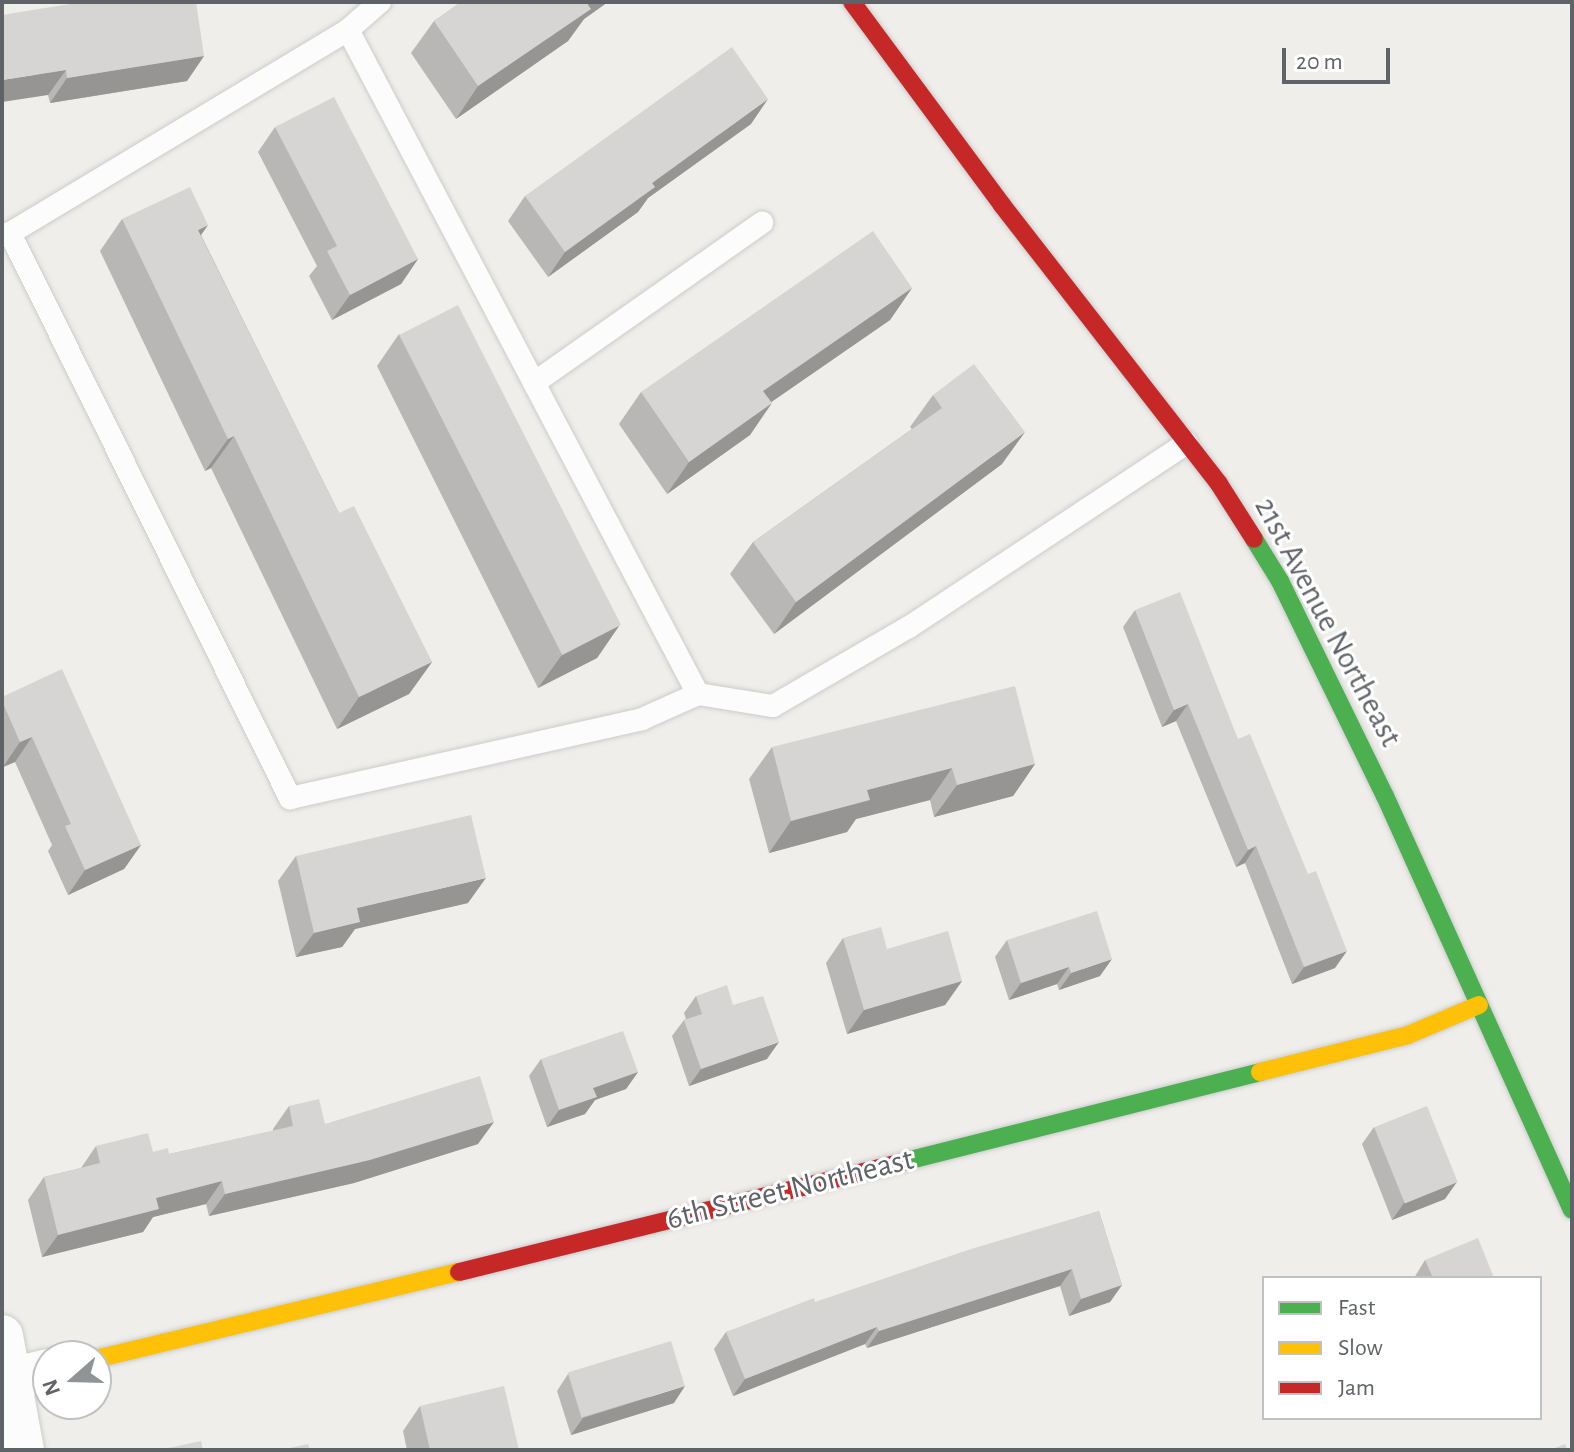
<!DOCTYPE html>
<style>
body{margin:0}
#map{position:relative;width:1574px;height:1452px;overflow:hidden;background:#efeeea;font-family:"Alegreya Sans",sans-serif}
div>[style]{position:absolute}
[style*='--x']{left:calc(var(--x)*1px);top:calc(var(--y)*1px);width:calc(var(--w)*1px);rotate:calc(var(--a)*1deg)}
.roads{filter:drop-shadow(0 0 2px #cbcccc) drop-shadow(0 0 2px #cbcccc)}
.lane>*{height:22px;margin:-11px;padding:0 11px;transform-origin:11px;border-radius:11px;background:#fdfcfc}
.street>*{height:42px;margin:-21px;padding:0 21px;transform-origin:21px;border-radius:21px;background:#fdfcfc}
.fast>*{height:18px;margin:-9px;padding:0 9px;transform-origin:9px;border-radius:9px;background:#4caf50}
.slow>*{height:18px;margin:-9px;padding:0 9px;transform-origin:9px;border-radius:9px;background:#ffc107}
.jam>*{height:18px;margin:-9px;padding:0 9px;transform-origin:9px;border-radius:9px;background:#c62828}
.wall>*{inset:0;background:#b8b7b5}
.shaded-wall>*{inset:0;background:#969594}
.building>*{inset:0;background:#d6d5d3;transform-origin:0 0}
span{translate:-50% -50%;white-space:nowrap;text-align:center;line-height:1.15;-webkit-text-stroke:6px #fff;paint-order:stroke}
.street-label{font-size:32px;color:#5f6368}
.frame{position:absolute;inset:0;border:4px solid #5f6368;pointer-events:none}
.legend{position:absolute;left:1262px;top:1276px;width:280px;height:144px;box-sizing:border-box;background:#fff;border:2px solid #bfc1c3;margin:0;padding:10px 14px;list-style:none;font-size:24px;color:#5f6368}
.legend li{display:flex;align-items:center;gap:16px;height:40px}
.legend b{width:40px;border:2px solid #bfc1c3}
.north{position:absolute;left:32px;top:1340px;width:80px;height:80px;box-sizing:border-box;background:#fff;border:2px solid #bfc1c3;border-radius:50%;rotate:250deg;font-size:22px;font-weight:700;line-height:32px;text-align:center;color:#5f6368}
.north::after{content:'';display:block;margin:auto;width:28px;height:36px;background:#919496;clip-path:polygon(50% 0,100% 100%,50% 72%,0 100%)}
.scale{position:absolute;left:1282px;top:48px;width:108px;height:36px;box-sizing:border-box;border:4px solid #5f6368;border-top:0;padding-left:10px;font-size:24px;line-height:28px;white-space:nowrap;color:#5f6368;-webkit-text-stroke:6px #fff;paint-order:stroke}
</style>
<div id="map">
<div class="roads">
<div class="lane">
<i style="--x:380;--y:2;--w:43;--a:138.8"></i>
<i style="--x:348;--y:30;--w:751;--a:62.21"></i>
<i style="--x:698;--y:694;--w:76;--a:9.1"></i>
<i style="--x:773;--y:706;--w:157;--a:-30.2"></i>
<i style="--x:909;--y:627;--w:333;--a:-33.5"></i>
<i style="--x:348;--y:30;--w:394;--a:149"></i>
<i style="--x:10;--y:233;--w:631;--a:63.64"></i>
<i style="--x:290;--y:798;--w:361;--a:-12.6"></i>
<i style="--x:642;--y:719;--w:61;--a:-24.1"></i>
<i style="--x:534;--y:383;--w:279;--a:-35.1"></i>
</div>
<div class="street">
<i style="--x:2;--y:1336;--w:116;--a:79.6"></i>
<i style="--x:2;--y:1381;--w:47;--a:-13.4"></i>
</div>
<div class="fast">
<i style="--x:1254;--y:539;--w:49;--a:58.2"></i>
<i style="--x:1280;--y:581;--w:239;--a:64"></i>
<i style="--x:1385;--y:796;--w:454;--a:65.7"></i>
<i style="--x:902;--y:1162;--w:369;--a:-14.1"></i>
</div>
<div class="slow">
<i style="--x:1260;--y:1072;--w:153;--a:-14"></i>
<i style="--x:1408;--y:1035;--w:77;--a:-22.9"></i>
<i style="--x:96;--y:1359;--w:373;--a:-13.5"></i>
</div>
<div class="jam">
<i style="--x:852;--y:2;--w:252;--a:53.5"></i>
<i style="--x:1002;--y:205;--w:353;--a:52.1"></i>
<i style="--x:1219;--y:484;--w:65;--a:57.5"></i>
<i style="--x:459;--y:1272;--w:456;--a:-13.9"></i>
</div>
</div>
<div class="wall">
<i style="clip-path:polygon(461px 2px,608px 2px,584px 19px,568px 41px,456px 119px,411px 53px,434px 21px)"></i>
<i style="clip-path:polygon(2px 15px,204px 56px,187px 81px,50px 103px,48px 95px)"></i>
<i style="clip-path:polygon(751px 124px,648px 198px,638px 212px,548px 277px,508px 221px,525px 196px)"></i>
<i style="clip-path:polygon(275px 127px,418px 259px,401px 284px,332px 320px,309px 276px,317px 266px,258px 152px)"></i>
<i style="clip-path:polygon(122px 219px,201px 235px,339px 513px,432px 662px,409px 694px,337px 729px,211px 468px,205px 471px,100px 251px)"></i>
<i style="clip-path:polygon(912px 288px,890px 320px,771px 402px,750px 435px,667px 494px,619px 424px,641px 392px)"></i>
<i style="clip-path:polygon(399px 334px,619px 626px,597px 658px,538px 688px,377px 366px)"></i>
<i style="clip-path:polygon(933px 395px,1002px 464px,774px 634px,730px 574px,753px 542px,912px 429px,910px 427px)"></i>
<i style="clip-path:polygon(1135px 610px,1238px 739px,1335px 968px,1292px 984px,1245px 863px,1236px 867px,1176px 721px,1162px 727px,1123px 627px)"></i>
<i style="clip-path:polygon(2px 697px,141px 845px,124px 869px,68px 895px,48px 851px,52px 845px,15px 762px,3px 767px,2px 764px)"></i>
<i style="clip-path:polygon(772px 747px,1035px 764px,1013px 796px,934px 817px,930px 800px,856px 819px,847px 832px,769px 853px,749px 779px)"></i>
<i style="clip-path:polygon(296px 856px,468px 903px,355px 929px,342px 947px,296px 957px,278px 881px)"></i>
<i style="clip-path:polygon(843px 938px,887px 949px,962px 981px,945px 1005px,847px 1034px,826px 963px)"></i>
<i style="clip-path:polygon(1007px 940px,1100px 976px,1059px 990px,1057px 984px,1009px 1000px,995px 957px)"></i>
<i style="clip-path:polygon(696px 996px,733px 1005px,767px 1059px,689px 1086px,672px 1036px,684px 1020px,686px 1019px,684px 1013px)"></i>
<i style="clip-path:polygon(541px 1059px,638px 1072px,626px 1089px,595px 1100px,585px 1114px,547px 1127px,529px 1076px)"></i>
<i style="clip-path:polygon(289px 1106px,325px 1124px,478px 1144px,354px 1183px,209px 1216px,206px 1204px,153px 1217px,143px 1232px,42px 1257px,28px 1200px,44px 1177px,81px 1168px,96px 1146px,169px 1154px,273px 1131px,273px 1129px)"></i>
<i style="clip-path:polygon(1374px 1127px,1445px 1199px,1392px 1220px,1362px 1144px)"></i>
<i style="clip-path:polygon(1099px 1211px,1122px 1285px,1110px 1302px,1069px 1316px,1060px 1286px,867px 1348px,865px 1344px,733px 1396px,714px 1349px,726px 1332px)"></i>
<i style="clip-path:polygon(1425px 1260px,1494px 1278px,1414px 1278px)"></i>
<i style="clip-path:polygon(568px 1374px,674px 1403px,571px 1435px,557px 1391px)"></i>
<i style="clip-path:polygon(420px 1406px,519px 1450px,407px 1450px,403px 1431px)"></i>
</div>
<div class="shaded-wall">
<i style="clip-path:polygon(585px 2px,608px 2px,584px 19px,568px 41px,456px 119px,478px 86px)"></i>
<i style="clip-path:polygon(204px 56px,187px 81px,50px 103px,67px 78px)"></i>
<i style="clip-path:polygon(66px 70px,48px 95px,2px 102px,2px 80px)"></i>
<i style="clip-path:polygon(768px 99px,751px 124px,648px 198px,638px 212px,548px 277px,565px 252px,652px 183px)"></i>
<i style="clip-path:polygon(208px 225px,186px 257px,198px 230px)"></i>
<i style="clip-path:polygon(418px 259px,401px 284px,332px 320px,350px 295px)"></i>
<i style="clip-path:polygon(912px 288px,890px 320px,741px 423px,763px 391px)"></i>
<i style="clip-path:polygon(772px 403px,750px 435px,667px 494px,689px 462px)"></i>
<i style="clip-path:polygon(1025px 432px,1002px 464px,774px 634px,796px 602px)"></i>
<i style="clip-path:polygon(234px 436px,211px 468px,205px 471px,228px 439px)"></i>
<i style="clip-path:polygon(619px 626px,597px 658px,538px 688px,561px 656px)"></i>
<i style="clip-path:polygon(432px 662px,409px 694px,337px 729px,359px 697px)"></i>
<i style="clip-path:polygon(1188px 704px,1176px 721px,1162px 727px,1174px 710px)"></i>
<i style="clip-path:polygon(32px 737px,15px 762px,3px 767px,20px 742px)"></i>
<i style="clip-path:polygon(1035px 764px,1013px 796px,934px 817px,957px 785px)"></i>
<i style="clip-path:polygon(952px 768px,930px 800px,856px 819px,847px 832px,769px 853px,791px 821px,867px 790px)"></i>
<i style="clip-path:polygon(141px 845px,124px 869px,68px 895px,85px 870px)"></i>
<i style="clip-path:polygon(1256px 846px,1245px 863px,1236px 867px,1248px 850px)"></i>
<i style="clip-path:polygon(486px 878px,468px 903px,355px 929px,342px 947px,296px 957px,314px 933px,357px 908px)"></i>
<i style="clip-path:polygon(1347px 951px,1335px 968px,1292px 984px,1304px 967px)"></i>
<i style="clip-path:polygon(1112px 959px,1100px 976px,1059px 990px,1071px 973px)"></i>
<i style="clip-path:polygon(1069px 967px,1057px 984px,1009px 1000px,1021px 983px)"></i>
<i style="clip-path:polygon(962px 981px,945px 1005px,847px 1034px,864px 1010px)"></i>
<i style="clip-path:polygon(779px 1042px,767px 1059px,689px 1086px,701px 1069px)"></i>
<i style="clip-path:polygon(638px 1072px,626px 1089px,595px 1100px,585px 1114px,547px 1127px,559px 1110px,593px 1088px)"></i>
<i style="clip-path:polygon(494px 1122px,478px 1144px,354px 1183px,209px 1216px,225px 1194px)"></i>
<i style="clip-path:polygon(222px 1181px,206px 1204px,153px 1217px,143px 1232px,42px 1257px,58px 1235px,156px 1198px)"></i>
<i style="clip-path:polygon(1457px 1182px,1445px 1199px,1392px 1220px,1404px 1203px)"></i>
<i style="clip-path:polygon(1072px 1269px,1060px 1286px,867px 1348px,879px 1331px)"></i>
<i style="clip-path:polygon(1122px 1285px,1110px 1302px,1069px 1316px,1081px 1299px)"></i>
<i style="clip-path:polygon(877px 1327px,865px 1344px,733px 1396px,745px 1379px)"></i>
<i style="clip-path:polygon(685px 1386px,674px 1403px,571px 1435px,583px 1418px)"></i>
</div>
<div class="building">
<i style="clip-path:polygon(82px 2px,196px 2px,204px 56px,67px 78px,66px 70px,2px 80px,2px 15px)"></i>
<i style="clip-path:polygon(461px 2px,586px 2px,591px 9px,478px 86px,434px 21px)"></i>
<i style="clip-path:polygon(732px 47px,768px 99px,652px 183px,655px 187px,565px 252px,525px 196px)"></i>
<i style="clip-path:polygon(334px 97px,418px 259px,350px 295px,327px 251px,337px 246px,275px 127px)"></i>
<i style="clip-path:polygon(190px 187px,208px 225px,198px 230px,339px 513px,354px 506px,432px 662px,359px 697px,234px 436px,228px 439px,122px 219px)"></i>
<i style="clip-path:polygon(873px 231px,912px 288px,763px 391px,772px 403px,689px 462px,641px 392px)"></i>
<i style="left:458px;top:305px;width:359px;height:66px;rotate:63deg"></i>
<i style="clip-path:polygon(974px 364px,1025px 432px,796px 602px,753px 542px,942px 408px,933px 395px)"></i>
<i style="clip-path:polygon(1180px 592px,1238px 739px,1250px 734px,1308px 874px,1316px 871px,1347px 951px,1304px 967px,1256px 846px,1248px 850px,1188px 704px,1174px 710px,1135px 610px)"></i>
<i style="clip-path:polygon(62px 669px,141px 845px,85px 870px,65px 826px,71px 824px,32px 737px,20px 742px,2px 701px,2px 697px)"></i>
<i style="clip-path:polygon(1015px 686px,1035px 764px,957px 785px,952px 768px,867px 790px,870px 800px,791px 821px,772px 747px)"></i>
<i style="clip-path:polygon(471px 815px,486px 878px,357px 908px,360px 922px,314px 933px,296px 856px)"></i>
<i style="clip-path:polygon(1097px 911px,1112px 959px,1071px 973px,1069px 967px,1021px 983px,1007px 940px)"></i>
<i style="clip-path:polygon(881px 927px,887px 949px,948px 931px,962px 981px,864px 1010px,843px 938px)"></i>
<i style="clip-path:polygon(727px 985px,733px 1005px,763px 996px,779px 1042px,701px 1069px,684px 1020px,702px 1014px,696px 996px)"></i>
<i style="clip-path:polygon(623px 1031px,638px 1072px,593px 1088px,597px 1097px,559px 1110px,541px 1059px)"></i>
<i style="clip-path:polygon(480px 1076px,494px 1122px,370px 1160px,225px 1194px,222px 1181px,156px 1198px,159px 1209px,58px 1235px,44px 1177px,100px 1163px,96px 1146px,148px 1133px,153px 1152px,168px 1148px,169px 1154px,293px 1126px,289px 1106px,319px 1099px,325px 1124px)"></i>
<i style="left:1427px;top:1106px;width:82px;height:57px;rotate:68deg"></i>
<i style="clip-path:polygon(1099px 1211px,1122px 1285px,1081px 1299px,1072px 1269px,879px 1331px,877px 1327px,745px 1379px,726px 1332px,814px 1298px,815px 1302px,971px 1249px)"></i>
<i style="clip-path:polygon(1478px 1238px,1494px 1278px,1433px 1278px,1425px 1260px)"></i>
<i style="left:671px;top:1341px;width:47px;height:108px;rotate:73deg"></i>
<i style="clip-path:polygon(504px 1386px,519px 1450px,430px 1450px,420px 1406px)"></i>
<i style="clip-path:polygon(201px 1441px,203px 1450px,159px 1450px)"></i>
<i style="clip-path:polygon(308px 1444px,310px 1450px,281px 1450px)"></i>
<i style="clip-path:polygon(1565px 1444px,1568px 1450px,1550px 1450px)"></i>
</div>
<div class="street-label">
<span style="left:1328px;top:622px;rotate:62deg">21st Avenue Northeast</span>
<span style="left:790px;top:1189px;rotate:-14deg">6th Street Northeast</span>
</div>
<div class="frame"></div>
<ul class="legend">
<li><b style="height:10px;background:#4caf50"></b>Fast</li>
<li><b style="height:10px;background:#ffc107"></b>Slow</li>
<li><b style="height:10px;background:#c62828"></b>Jam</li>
</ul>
<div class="north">N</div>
<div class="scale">20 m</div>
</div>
